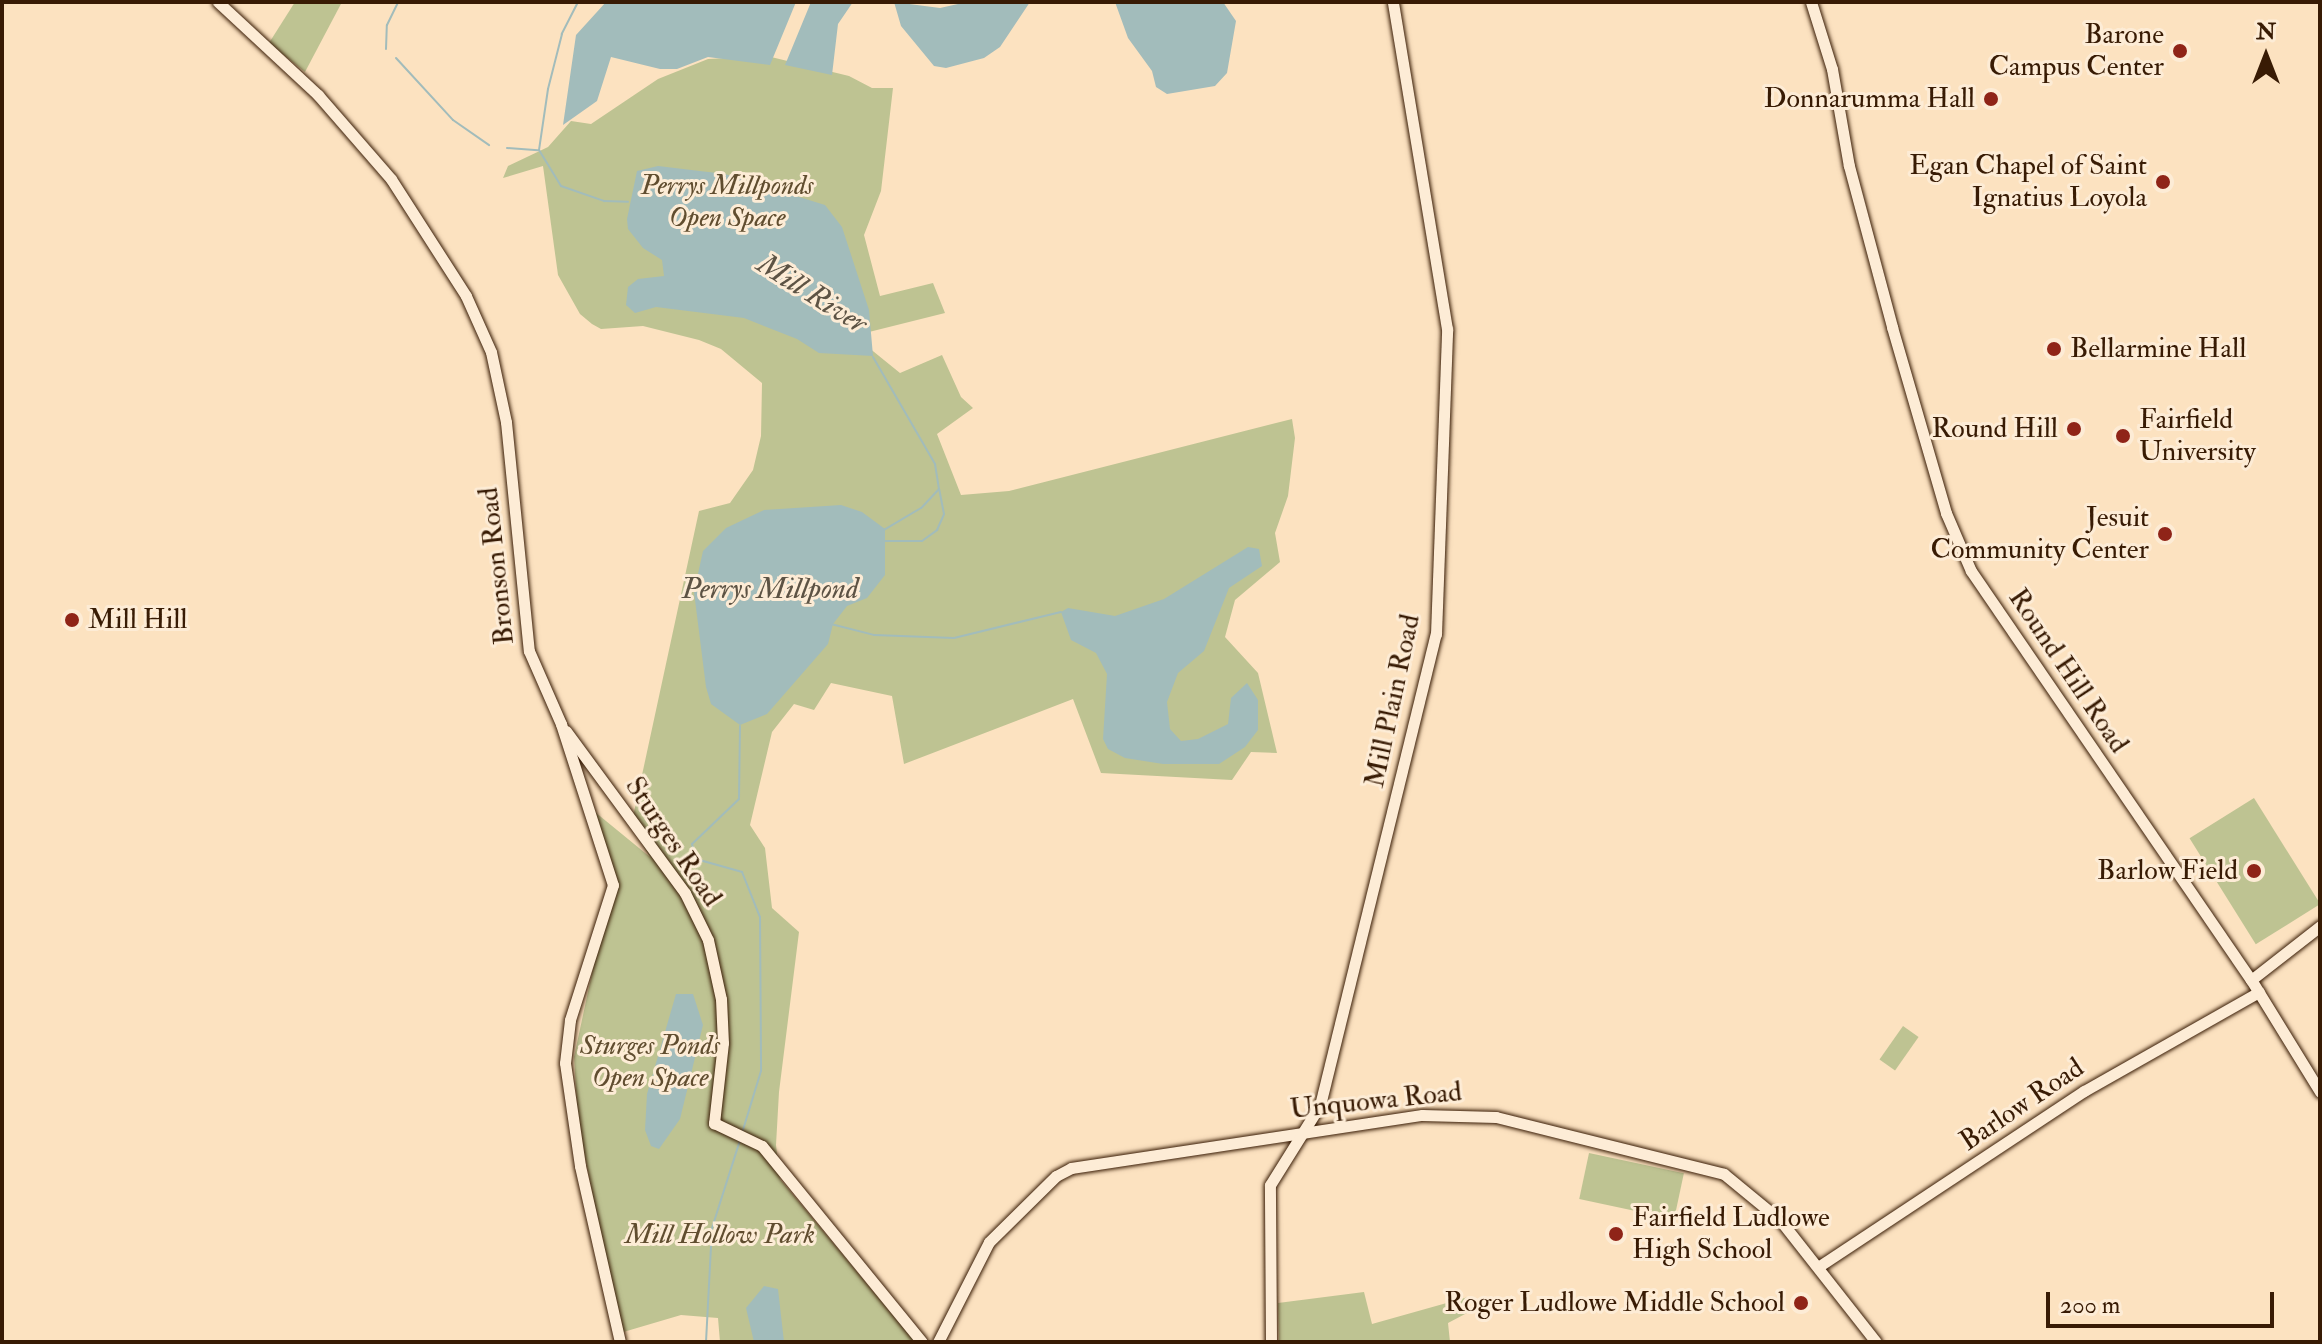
<!DOCTYPE html>
<style>
body{margin:0}
#map{position:relative;width:2322px;height:1344px;overflow:hidden;background:#fce2c0;font-family:"IM FELL Double Pica",serif}
div>[style]{position:absolute}
[style*='--x']{left:calc(var(--x)*1px);top:calc(var(--y)*1px);width:calc(var(--w)*1px);rotate:calc(var(--a)*1deg)}
.green>*{inset:0;background:#bec392;transform-origin:0 0}
.water>*{inset:0;background:#a2bcbb}
.stream>*{height:2px;margin:-1px;padding:0 1px;transform-origin:1px;border-radius:1px;background:#a2bcbb}
.roads{filter:drop-shadow(0 0 2px #381b04) drop-shadow(0 0 2px #381b04)}
.secondary>*{height:11px;margin:-5.5px;padding:0 5.5px;transform-origin:5.5px;border-radius:5.5px;background:#fdecd6}
.dots>*{width:22px;height:22px;translate:-50% -50%;box-sizing:border-box;border:4px solid #fdecd6;border-radius:50%}
span{translate:-50% -50%;white-space:nowrap;text-align:center;line-height:1.15;-webkit-text-stroke:6px #fdecd6;paint-order:stroke}
.poi-label{font-size:28px;color:#381b04}
.right{translate:-100% -50%;text-align:right}
.left{translate:0 -50%;text-align:left}
.park-label{font-size:28px;color:#604d2f;font-style:italic}
.street-label{font-size:28px;color:#381b04}
.water-label{font-size:30px;color:#5d5344;font-style:italic}
.frame{position:absolute;inset:0;border:4px solid #381b04;pointer-events:none}
.north{position:absolute;left:2226px;top:16px;width:80px;height:80px;-webkit-text-stroke:6px #fdecd6;paint-order:stroke;rotate:0deg;font-size:22px;font-weight:700;line-height:32px;text-align:center;color:#381b04}
.north::after{content:'';display:block;margin:auto;width:28px;height:36px;background:#381b04;clip-path:polygon(50% 0,100% 100%,50% 72%,0 100%)}
.scale{position:absolute;left:2046px;top:1292px;width:228px;height:36px;box-sizing:border-box;border:4px solid #381b04;border-top:0;padding-left:10px;font-size:24px;line-height:28px;white-space:nowrap;color:#381b04;-webkit-text-stroke:6px #fdecd6;paint-order:stroke}
</style>
<div id="map">
<div class="green">
<i style="clip-path:polygon(295px 2px,342px 2px,305px 72px,269px 43px)"></i>
<i style="clip-path:polygon(767px 56px,849px 76px,872px 88px,893px 88px,881px 191px,864px 235px,880px 296px,933px 283px,945px 313px,865px 333px,863px 343px,900px 373px,942px 355px,961px 397px,973px 408px,937px 434px,961px 495px,1009px 491px,1292px 419px,1295px 438px,1288px 496px,1275px 533px,1280px 562px,1235px 600px,1225px 637px,1258px 673px,1277px 753px,1251px 752px,1232px 780px,1101px 773px,1073px 699px,904px 764px,892px 696px,831px 683px,814px 710px,794px 704px,772px 732px,750px 825px,765px 848px,772px 908px,799px 932px,779px 1092px,776px 1145px,780px 1179px,915px 1342px,720px 1342px,718px 1318px,681px 1315px,620px 1333px,578px 1121px,574px 1057px,611px 885px,595px 812px,650px 857px,631px 826px,699px 511px,730px 503px,753px 470px,761px 436px,762px 383px,721px 349px,699px 340px,643px 326px,601px 329px,592px 324px,580px 314px,558px 275px,543px 166px,503px 178px,508px 166px,548px 147px,571px 121px,591px 124px,658px 79px,708px 59px)"></i>
<i style="left:2254px;top:798px;width:125px;height:76px;rotate:58deg"></i>
<i style="left:1903px;top:1026px;width:19px;height:41px;rotate:35deg"></i>
<i style="left:1589px;top:1153px;width:97px;height:47px;rotate:12deg"></i>
<i style="clip-path:polygon(1364px 1292px,1372px 1324px,1468px 1297px,1467px 1313px,1448px 1323px,1450px 1342px,1279px 1342px,1278px 1303px)"></i>
</div>
<div class="water">
<i style="clip-path:polygon(606px 2px,796px 2px,770px 65px,708px 57px,677px 69px,660px 69px,611px 57px,597px 101px,563px 125px,576px 35px)"></i>
<i style="clip-path:polygon(811px 2px,853px 2px,838px 24px,832px 75px,785px 65px)"></i>
<i style="clip-path:polygon(894px 2px,940px 8px,967px 2px,1030px 2px,1000px 47px,984px 58px,946px 68px,934px 66px,901px 26px)"></i>
<i style="clip-path:polygon(1115px 2px,1223px 2px,1236px 21px,1227px 73px,1215px 86px,1167px 94px,1156px 87px,1152px 71px,1128px 38px)"></i>
<i style="clip-path:polygon(658px 166px,725px 174px,825px 205px,842px 227px,869px 310px,873px 356px,819px 353px,797px 339px,744px 318px,656px 307px,635px 313px,626px 305px,628px 287px,638px 279px,664px 276px,662px 260px,643px 248px,628px 229px,627px 219px,637px 171px)"></i>
<i style="clip-path:polygon(841px 505px,862px 512px,885px 529px,885px 575px,867px 598px,847px 606px,833px 624px,828px 644px,767px 714px,740px 725px,711px 704px,706px 687px,694px 592px,703px 551px,726px 528px,764px 510px)"></i>
<i style="clip-path:polygon(1248px 547px,1259px 549px,1262px 566px,1229px 588px,1204px 651px,1178px 673px,1167px 702px,1170px 729px,1181px 741px,1198px 739px,1228px 724px,1231px 698px,1247px 683px,1258px 700px,1258px 730px,1245px 747px,1219px 764px,1163px 764px,1125px 758px,1108px 749px,1103px 739px,1107px 674px,1096px 653px,1071px 640px,1061px 612px,1068px 608px,1115px 616px,1164px 599px)"></i>
<i style="clip-path:polygon(676px 994px,693px 994px,703px 1025px,680px 1119px,659px 1149px,651px 1146px,645px 1130px,647px 1094px)"></i>
<i style="clip-path:polygon(764px 1286px,778px 1289px,784px 1342px,754px 1342px,746px 1308px)"></i>
</div>
<div class="stream">
<i style="--x:578;--y:2;--w:36;--a:117"></i>
<i style="--x:562;--y:34;--w:57;--a:104.3"></i>
<i style="--x:548;--y:89;--w:62;--a:98.4"></i>
<i style="--x:539;--y:150;--w:42;--a:58.6"></i>
<i style="--x:561;--y:186;--w:46;--a:19.2"></i>
<i style="--x:604;--y:201;--w:24;--a:2"></i>
<i style="--x:386;--y:49;--w:24;--a:-88"></i>
<i style="--x:387;--y:25;--w:25;--a:-64"></i>
<i style="--x:396;--y:58;--w:84;--a:47.4"></i>
<i style="--x:453;--y:120;--w:44;--a:34.8"></i>
<i style="--x:507;--y:148;--w:31;--a:4"></i>
<i style="--x:873;--y:357;--w:124;--a:59.9"></i>
<i style="--x:935;--y:464;--w:25;--a:81"></i>
<i style="--x:939;--y:489;--w:26;--a:133"></i>
<i style="--x:921;--y:508;--w:43;--a:149.3"></i>
<i style="--x:884;--y:541;--w:38;--a:0"></i>
<i style="--x:922;--y:541;--w:19;--a:-36"></i>
<i style="--x:937;--y:530;--w:17;--a:-66"></i>
<i style="--x:944;--y:514;--w:25;--a:-101"></i>
<i style="--x:831;--y:624;--w:44;--a:14.3"></i>
<i style="--x:874;--y:635;--w:80;--a:2.1"></i>
<i style="--x:954;--y:638;--w:110;--a:-13.7"></i>
<i style="--x:740;--y:726;--w:73;--a:90.8"></i>
<i style="--x:739;--y:799;--w:65;--a:136.2"></i>
<i style="--x:692;--y:844;--w:16;--a:75"></i>
<i style="--x:696;--y:859;--w:48;--a:15.8"></i>
<i style="--x:742;--y:872;--w:48;--a:68.2"></i>
<i style="--x:760;--y:917;--w:154;--a:89.6"></i>
<i style="--x:761;--y:1071;--w:62;--a:107"></i>
<i style="--x:706;--y:1342;--w:114;--a:-87"></i>
<i style="--x:712;--y:1228;--w:92;--a:-72.3"></i>
</div>
<div class="roads">
<div class="secondary">
<i style="--x:218;--y:2;--w:137;--a:42.9"></i>
<i style="--x:318;--y:95;--w:111;--a:49"></i>
<i style="--x:391;--y:179;--w:139;--a:57.3"></i>
<i style="--x:466;--y:296;--w:61;--a:65.9"></i>
<i style="--x:491;--y:352;--w:72;--a:77.9"></i>
<i style="--x:506;--y:422;--w:230;--a:84.3"></i>
<i style="--x:529;--y:651;--w:80;--a:66.3"></i>
<i style="--x:561;--y:724;--w:169;--a:72.1"></i>
<i style="--x:613;--y:885;--w:142;--a:107.7"></i>
<i style="--x:570;--y:1020;--w:43;--a:96.6"></i>
<i style="--x:565;--y:1063;--w:104;--a:81.7"></i>
<i style="--x:580;--y:1166;--w:180;--a:77.2"></i>
<i style="--x:1811;--y:2;--w:70;--a:72.6"></i>
<i style="--x:1832;--y:69;--w:98;--a:80.1"></i>
<i style="--x:1849;--y:166;--w:167;--a:75"></i>
<i style="--x:1892;--y:327;--w:194;--a:73.8"></i>
<i style="--x:1946;--y:513;--w:63;--a:66.7"></i>
<i style="--x:1971;--y:571;--w:493;--a:55.6"></i>
<i style="--x:2250;--y:978;--w:134;--a:58.4"></i>
<i style="--x:566;--y:731;--w:201;--a:53.7"></i>
<i style="--x:685;--y:893;--w:52;--a:63.9"></i>
<i style="--x:708;--y:940;--w:60;--a:77.6"></i>
<i style="--x:721;--y:999;--w:44;--a:87.4"></i>
<i style="--x:723;--y:1043;--w:81;--a:96.4"></i>
<i style="--x:714;--y:1123;--w:53;--a:25.6"></i>
<i style="--x:762;--y:1146;--w:253;--a:50.8"></i>
<i style="--x:2251;--y:980;--w:88;--a:-38"></i>
<i style="--x:1818;--y:1267;--w:319;--a:-33.5"></i>
<i style="--x:2084;--y:1091;--w:201;--a:-29.5"></i>
<i style="--x:938;--y:1342;--w:112;--a:-63"></i>
<i style="--x:989;--y:1242;--w:94;--a:-44.6"></i>
<i style="--x:1056;--y:1176;--w:17;--a:-28"></i>
<i style="--x:1071;--y:1168;--w:355;--a:-8.6"></i>
<i style="--x:1422;--y:1115;--w:74;--a:1.5"></i>
<i style="--x:1496;--y:1117;--w:235;--a:14"></i>
<i style="--x:1724;--y:1174;--w:72;--a:39.4"></i>
<i style="--x:1780;--y:1220;--w:155;--a:51.8"></i>
<i style="--x:1271;--y:1342;--w:157;--a:-90.4"></i>
<i style="--x:1270;--y:1185;--w:94;--a:-58"></i>
<i style="--x:1320;--y:1105;--w:485;--a:-76.2"></i>
<i style="--x:1436;--y:634;--w:305;--a:-87.9"></i>
<i style="--x:1447;--y:329;--w:331;--a:-99.4"></i>
</div>
</div>
<div class="dots">
<i style="left:2180px;top:51px;background:#8f2418"></i>
<i style="left:1991px;top:99px;background:#8f2418"></i>
<i style="left:2163px;top:182px;background:#8f2418"></i>
<i style="left:2054px;top:349px;background:#8f2418"></i>
<i style="left:2074px;top:429px;background:#8f2418"></i>
<i style="left:2123px;top:436px;background:#8f2418"></i>
<i style="left:2165px;top:534px;background:#8f2418"></i>
<i style="left:72px;top:620px;background:#8f2418"></i>
<i style="left:2254px;top:871px;background:#8f2418"></i>
<i style="left:1616px;top:1234px;background:#8f2418"></i>
<i style="left:1801px;top:1303px;background:#8f2418"></i>
</div>
<div class="poi-label">
<span class="right" style="left:2164px;top:51px">Barone<br>Campus Center</span>
<span class="right" style="left:1975px;top:99px">Donnarumma Hall</span>
<span class="right" style="left:2147px;top:182px">Egan Chapel of Saint<br>Ignatius Loyola</span>
<span class="left" style="left:2070px;top:349px">Bellarmine Hall</span>
<span class="left" style="left:2139px;top:436px">Fairfield<br>University</span>
<span class="right" style="left:2058px;top:429px">Round Hill</span>
<span class="right" style="left:2149px;top:534px">Jesuit<br>Community Center</span>
<span class="left" style="left:88px;top:620px">Mill Hill</span>
<span class="right" style="left:2238px;top:871px">Barlow Field</span>
<span class="left" style="left:1632px;top:1234px">Fairfield Ludlowe<br>High School</span>
<span class="right" style="left:1785px;top:1303px">Roger Ludlowe Middle School</span>
</div>
<div class="park-label">
<span style="left:727px;top:202px">Perrys Millponds<br>Open Space</span>
<span style="left:650px;top:1062px">Sturges Ponds<br>Open Space</span>
<span style="left:720px;top:1235px">Mill Hollow Park</span>
</div>
<div class="street-label">
<span style="left:497px;top:566px;rotate:-96deg">Bronson Road</span>
<span style="left:2068px;top:671px;rotate:56deg">Round Hill Road</span>
<span style="left:1393px;top:701px;rotate:-78deg">Mill Plain Road</span>
<span style="left:673px;top:842px;rotate:56deg">Sturges Road</span>
<span style="left:1376px;top:1101px;rotate:-6deg">Unquowa Road</span>
<span style="left:2022px;top:1105px;rotate:-34deg">Barlow Road</span>
</div>
<div class="water-label">
<span style="left:812px;top:294px;rotate:32deg">Mill River</span>
<span style="left:770px;top:589px">Perrys Millpond</span>
</div>
<div class="frame"></div>
<div class="north">N</div>
<div class="scale">200 m</div>
</div>
